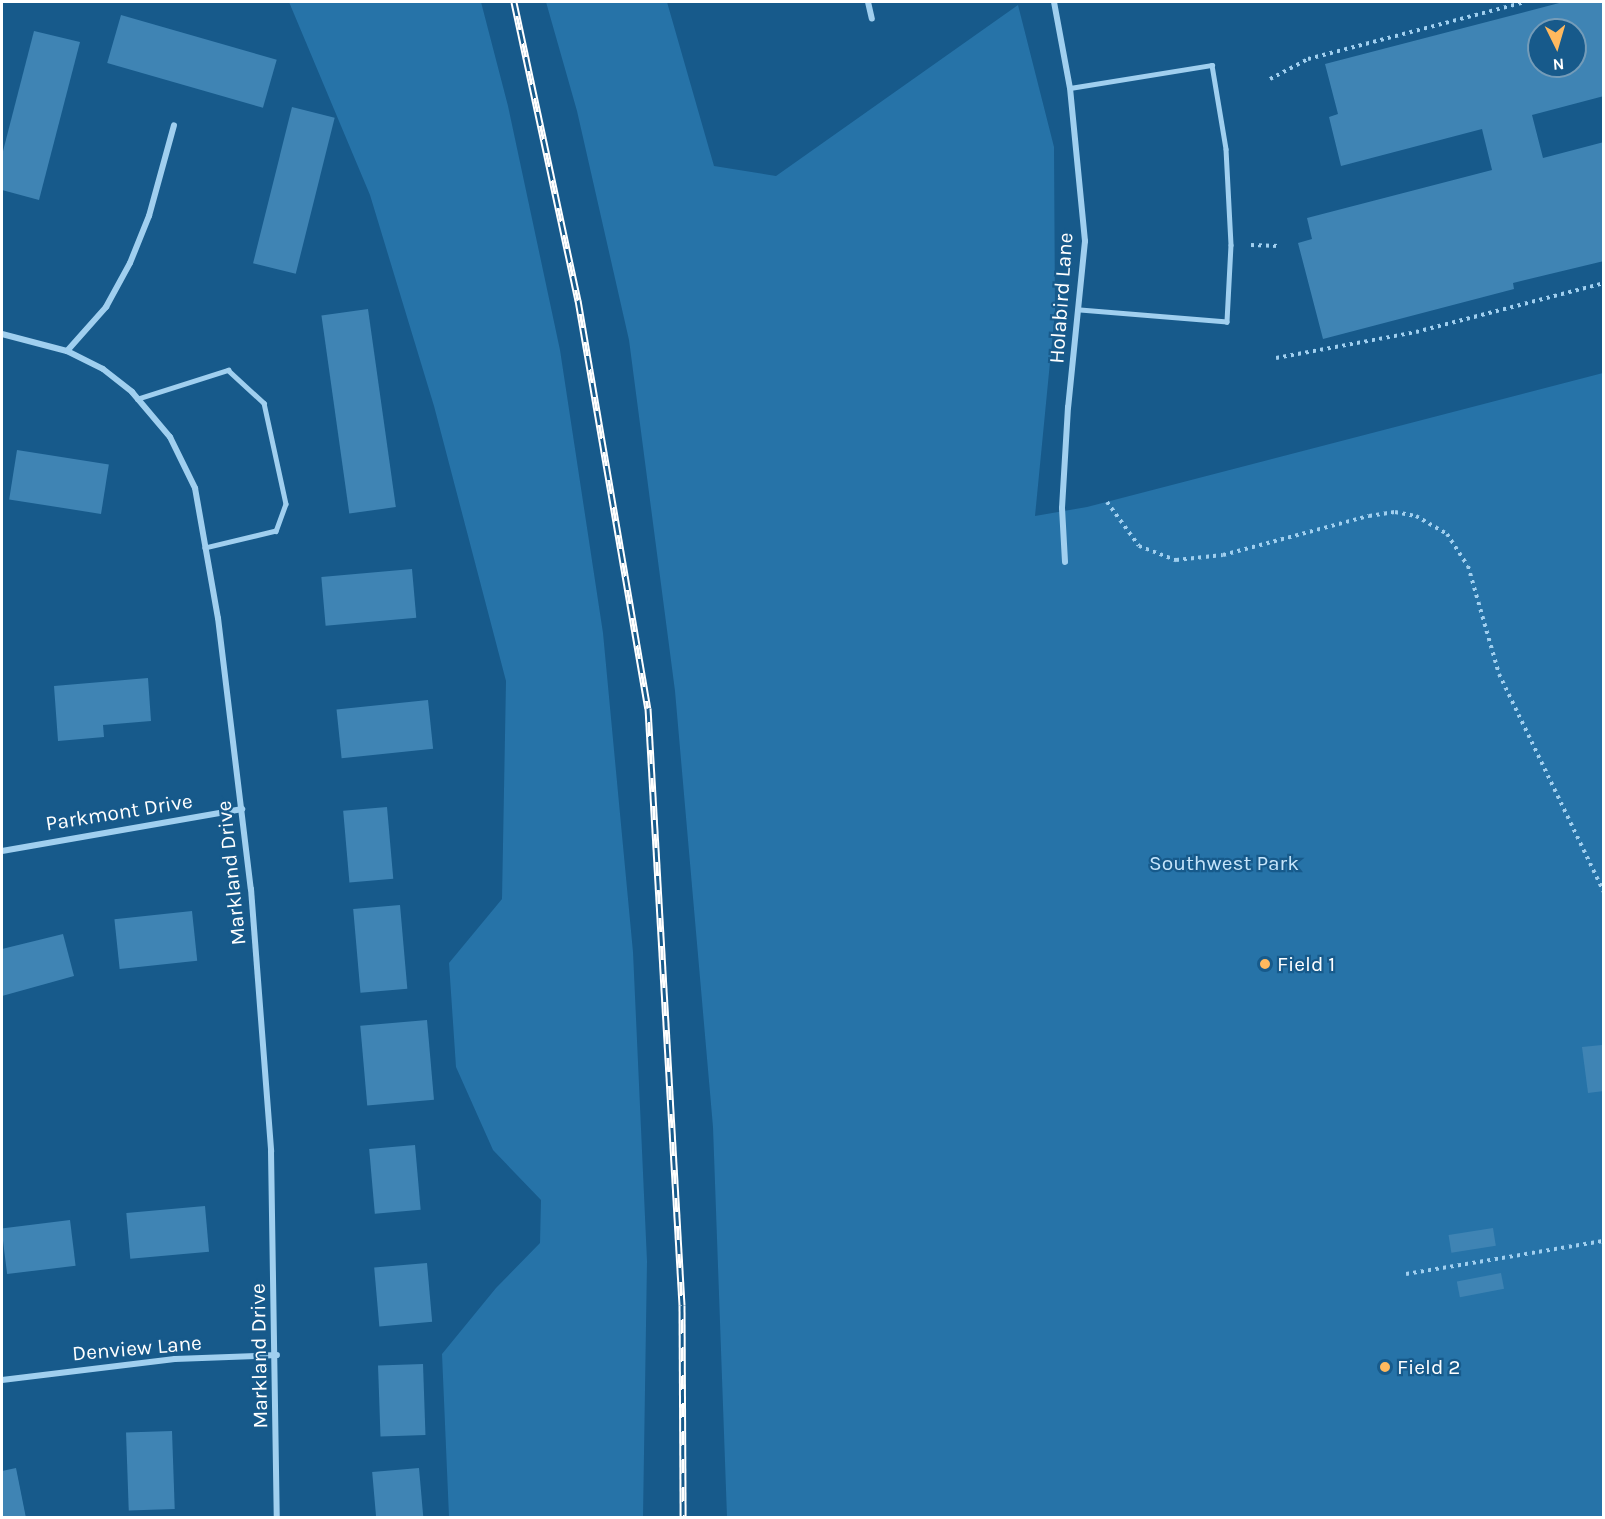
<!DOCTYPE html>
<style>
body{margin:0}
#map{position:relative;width:1605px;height:1519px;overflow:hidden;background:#175a8b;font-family:Karla,sans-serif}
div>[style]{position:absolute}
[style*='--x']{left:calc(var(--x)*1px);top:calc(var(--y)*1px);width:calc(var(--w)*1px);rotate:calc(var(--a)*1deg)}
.green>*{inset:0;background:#2673a8}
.building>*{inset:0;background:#3f84b4;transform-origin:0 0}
.path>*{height:4px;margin-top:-2px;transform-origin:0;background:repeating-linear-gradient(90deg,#a0cfef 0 3px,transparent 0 7.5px)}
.service>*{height:4.5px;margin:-2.25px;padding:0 2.25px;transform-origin:2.25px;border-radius:2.25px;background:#a0cfef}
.minor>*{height:6px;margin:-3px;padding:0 3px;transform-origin:3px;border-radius:3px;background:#a0cfef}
.rail>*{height:7px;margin-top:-3.5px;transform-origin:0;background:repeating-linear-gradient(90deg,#175a8b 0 14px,#fff 0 28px);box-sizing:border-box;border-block:2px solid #fff}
.dots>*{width:16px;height:16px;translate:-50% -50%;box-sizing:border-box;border:3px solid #175a8b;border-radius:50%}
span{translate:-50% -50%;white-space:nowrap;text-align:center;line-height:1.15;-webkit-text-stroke:4.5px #175a8b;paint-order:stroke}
.street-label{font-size:21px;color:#fff}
.park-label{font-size:21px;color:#c6e5fb}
.poi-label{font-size:21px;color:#fff}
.left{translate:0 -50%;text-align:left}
.frame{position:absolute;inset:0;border:3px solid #fff;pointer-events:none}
.north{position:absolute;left:1527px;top:18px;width:60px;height:60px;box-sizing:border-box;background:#175a8b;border:2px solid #749cb9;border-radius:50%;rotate:175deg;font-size:16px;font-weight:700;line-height:24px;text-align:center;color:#fff}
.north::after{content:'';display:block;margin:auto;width:21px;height:27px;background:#ffb95e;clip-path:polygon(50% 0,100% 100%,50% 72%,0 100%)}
</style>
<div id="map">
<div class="green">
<i style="clip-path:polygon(289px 2px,481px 2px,508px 106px,560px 350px,603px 633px,633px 952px,647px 1261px,643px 1517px,449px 1517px,442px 1354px,496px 1288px,540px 1243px,541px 1200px,493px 1150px,456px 1067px,449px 963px,502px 899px,506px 681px,434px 406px,370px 195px)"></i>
<i style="clip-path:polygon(546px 2px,667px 2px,714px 166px,776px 176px,1018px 5px,1054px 147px,1055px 311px,1035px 516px,1087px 507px,1603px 373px,1603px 1517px,727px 1517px,713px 1127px,675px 691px,629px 340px,577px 111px)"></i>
</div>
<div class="building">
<i style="clip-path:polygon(evenodd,1563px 2px,1604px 2px,1604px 96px,1532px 115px,1543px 158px,1604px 142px,1604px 261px,1513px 283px,1514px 289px,1323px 339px,1298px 243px,1312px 239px,1307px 218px,1492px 170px,1482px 129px,1341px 166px,1329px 117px,1338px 114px,1325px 64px,1563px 2px,1539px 30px,1575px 30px,1575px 66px,1539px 66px,1539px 30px)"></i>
<i style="left:121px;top:15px;width:162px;height:50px;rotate:16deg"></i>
<i style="clip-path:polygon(34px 31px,80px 42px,39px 200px,2px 190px,2px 155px)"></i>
<i style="left:292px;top:107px;width:44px;height:161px;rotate:14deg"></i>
<i style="left:368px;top:309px;width:200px;height:47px;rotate:82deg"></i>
<i style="left:17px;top:450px;width:93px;height:50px;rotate:9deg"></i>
<i style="left:412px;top:569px;width:49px;height:91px;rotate:85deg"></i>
<i style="clip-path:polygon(148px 678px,151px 721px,103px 725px,104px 737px,58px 741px,54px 686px)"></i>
<i style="left:428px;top:700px;width:49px;height:92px;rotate:84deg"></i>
<i style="left:387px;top:807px;width:72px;height:44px;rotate:85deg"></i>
<i style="left:400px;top:905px;width:84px;height:47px;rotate:85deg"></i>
<i style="left:192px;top:911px;width:50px;height:78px;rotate:84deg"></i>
<i style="clip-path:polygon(63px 934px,74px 976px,2px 996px,2px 949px)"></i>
<i style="left:427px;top:1020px;width:80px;height:67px;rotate:85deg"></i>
<i style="clip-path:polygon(1602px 1045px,1604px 1091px,1588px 1093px,1582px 1047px)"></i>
<i style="left:415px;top:1145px;width:65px;height:46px;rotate:85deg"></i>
<i style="left:205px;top:1206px;width:46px;height:79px;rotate:85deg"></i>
<i style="left:70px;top:1220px;width:46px;height:69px;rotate:83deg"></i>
<i style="left:1493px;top:1228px;width:18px;height:45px;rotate:81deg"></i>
<i style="left:427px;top:1263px;width:59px;height:53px;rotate:85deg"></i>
<i style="left:1501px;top:1273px;width:16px;height:45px;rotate:79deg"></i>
<i style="left:423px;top:1364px;width:71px;height:45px;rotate:88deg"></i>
<i style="left:172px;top:1431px;width:78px;height:46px;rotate:88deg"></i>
<i style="clip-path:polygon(16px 1468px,26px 1518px,2px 1518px,2px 1471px)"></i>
<i style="left:419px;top:1468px;width:50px;height:47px;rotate:85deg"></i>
</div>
<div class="path">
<i style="--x:1270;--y:79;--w:43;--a:-27.8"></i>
<i style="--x:1308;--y:59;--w:224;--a:-14.7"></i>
<i style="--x:1251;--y:245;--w:29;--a:2"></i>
<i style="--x:1276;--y:358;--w:142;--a:-10.5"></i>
<i style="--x:1416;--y:332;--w:194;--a:-14.6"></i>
<i style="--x:1107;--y:502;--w:54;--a:54"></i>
<i style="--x:1139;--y:546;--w:40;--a:21"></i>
<i style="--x:1176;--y:560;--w:47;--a:-6.1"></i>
<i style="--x:1223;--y:555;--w:151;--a:-15"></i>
<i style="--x:1369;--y:516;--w:26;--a:-9"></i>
<i style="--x:1395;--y:512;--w:21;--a:11"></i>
<i style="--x:1416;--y:516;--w:36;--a:30"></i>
<i style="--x:1447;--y:534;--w:38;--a:57"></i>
<i style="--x:1468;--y:566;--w:112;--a:74"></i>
<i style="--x:1499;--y:674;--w:242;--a:64.3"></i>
<i style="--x:1406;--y:1274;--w:201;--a:-9.5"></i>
</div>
<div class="service">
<i style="--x:1070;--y:88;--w:144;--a:-9.2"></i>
<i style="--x:1212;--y:65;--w:85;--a:80.5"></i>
<i style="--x:1226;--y:149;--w:96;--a:87"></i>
<i style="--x:1231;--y:245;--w:77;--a:93"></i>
<i style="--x:1227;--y:322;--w:147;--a:-175.3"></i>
<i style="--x:137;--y:399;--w:96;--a:-17.7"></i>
<i style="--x:228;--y:370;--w:49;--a:42.5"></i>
<i style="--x:264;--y:403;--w:103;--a:77.7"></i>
<i style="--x:286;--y:504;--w:29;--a:110"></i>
<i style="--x:276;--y:531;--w:73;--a:166.5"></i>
</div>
<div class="minor">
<i style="--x:868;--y:2;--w:17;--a:77"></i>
<i style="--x:1054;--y:2;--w:87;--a:79.5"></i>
<i style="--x:1070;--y:88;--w:154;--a:84.4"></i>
<i style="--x:1085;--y:241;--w:167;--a:95.8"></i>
<i style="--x:1068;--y:407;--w:101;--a:93.4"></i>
<i style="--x:1062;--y:508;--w:54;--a:86.8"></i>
<i style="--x:2;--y:334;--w:67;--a:14.7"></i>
<i style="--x:67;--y:351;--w:40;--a:26.6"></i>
<i style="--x:103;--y:369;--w:37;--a:38"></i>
<i style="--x:132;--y:392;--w:59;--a:49.8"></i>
<i style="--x:170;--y:437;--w:57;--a:63.9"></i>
<i style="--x:195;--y:488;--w:132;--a:80"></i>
<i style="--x:218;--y:618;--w:273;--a:83.1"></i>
<i style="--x:251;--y:889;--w:263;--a:85.6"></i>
<i style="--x:271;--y:1151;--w:367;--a:89.1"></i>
<i style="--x:67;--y:351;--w:59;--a:-48.4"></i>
<i style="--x:106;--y:307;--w:50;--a:-61.4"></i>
<i style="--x:130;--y:263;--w:51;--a:-68"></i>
<i style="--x:149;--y:216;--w:94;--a:-74.6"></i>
<i style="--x:2;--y:851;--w:244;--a:-9.9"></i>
<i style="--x:2;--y:1380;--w:174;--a:-6.9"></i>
<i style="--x:175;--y:1359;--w:102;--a:-2.2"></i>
</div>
<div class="rail">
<i style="--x:514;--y:2;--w:305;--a:77.9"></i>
<i style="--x:578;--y:300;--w:414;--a:80.3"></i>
<i style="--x:648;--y:708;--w:598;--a:86.74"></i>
<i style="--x:682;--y:1305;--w:213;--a:89.7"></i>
</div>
<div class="dots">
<i style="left:1265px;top:964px;background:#ffb95e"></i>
<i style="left:1385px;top:1367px;background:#ffb95e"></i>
</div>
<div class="street-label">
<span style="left:1061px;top:298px;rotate:-86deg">Holabird Lane</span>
<span style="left:119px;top:812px;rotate:-9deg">Parkmont Drive</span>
<span style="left:231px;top:873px;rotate:-96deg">Markland Drive</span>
<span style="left:137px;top:1348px;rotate:-5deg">Denview Lane</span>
<span style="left:259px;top:1356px;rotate:-91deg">Markland Drive</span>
</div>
<div class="park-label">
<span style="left:1224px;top:863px">Southwest Park</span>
</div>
<div class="poi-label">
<span class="left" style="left:1277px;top:964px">Field 1</span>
<span class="left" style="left:1397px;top:1367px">Field 2</span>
</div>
<div class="frame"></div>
<div class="north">N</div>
</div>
